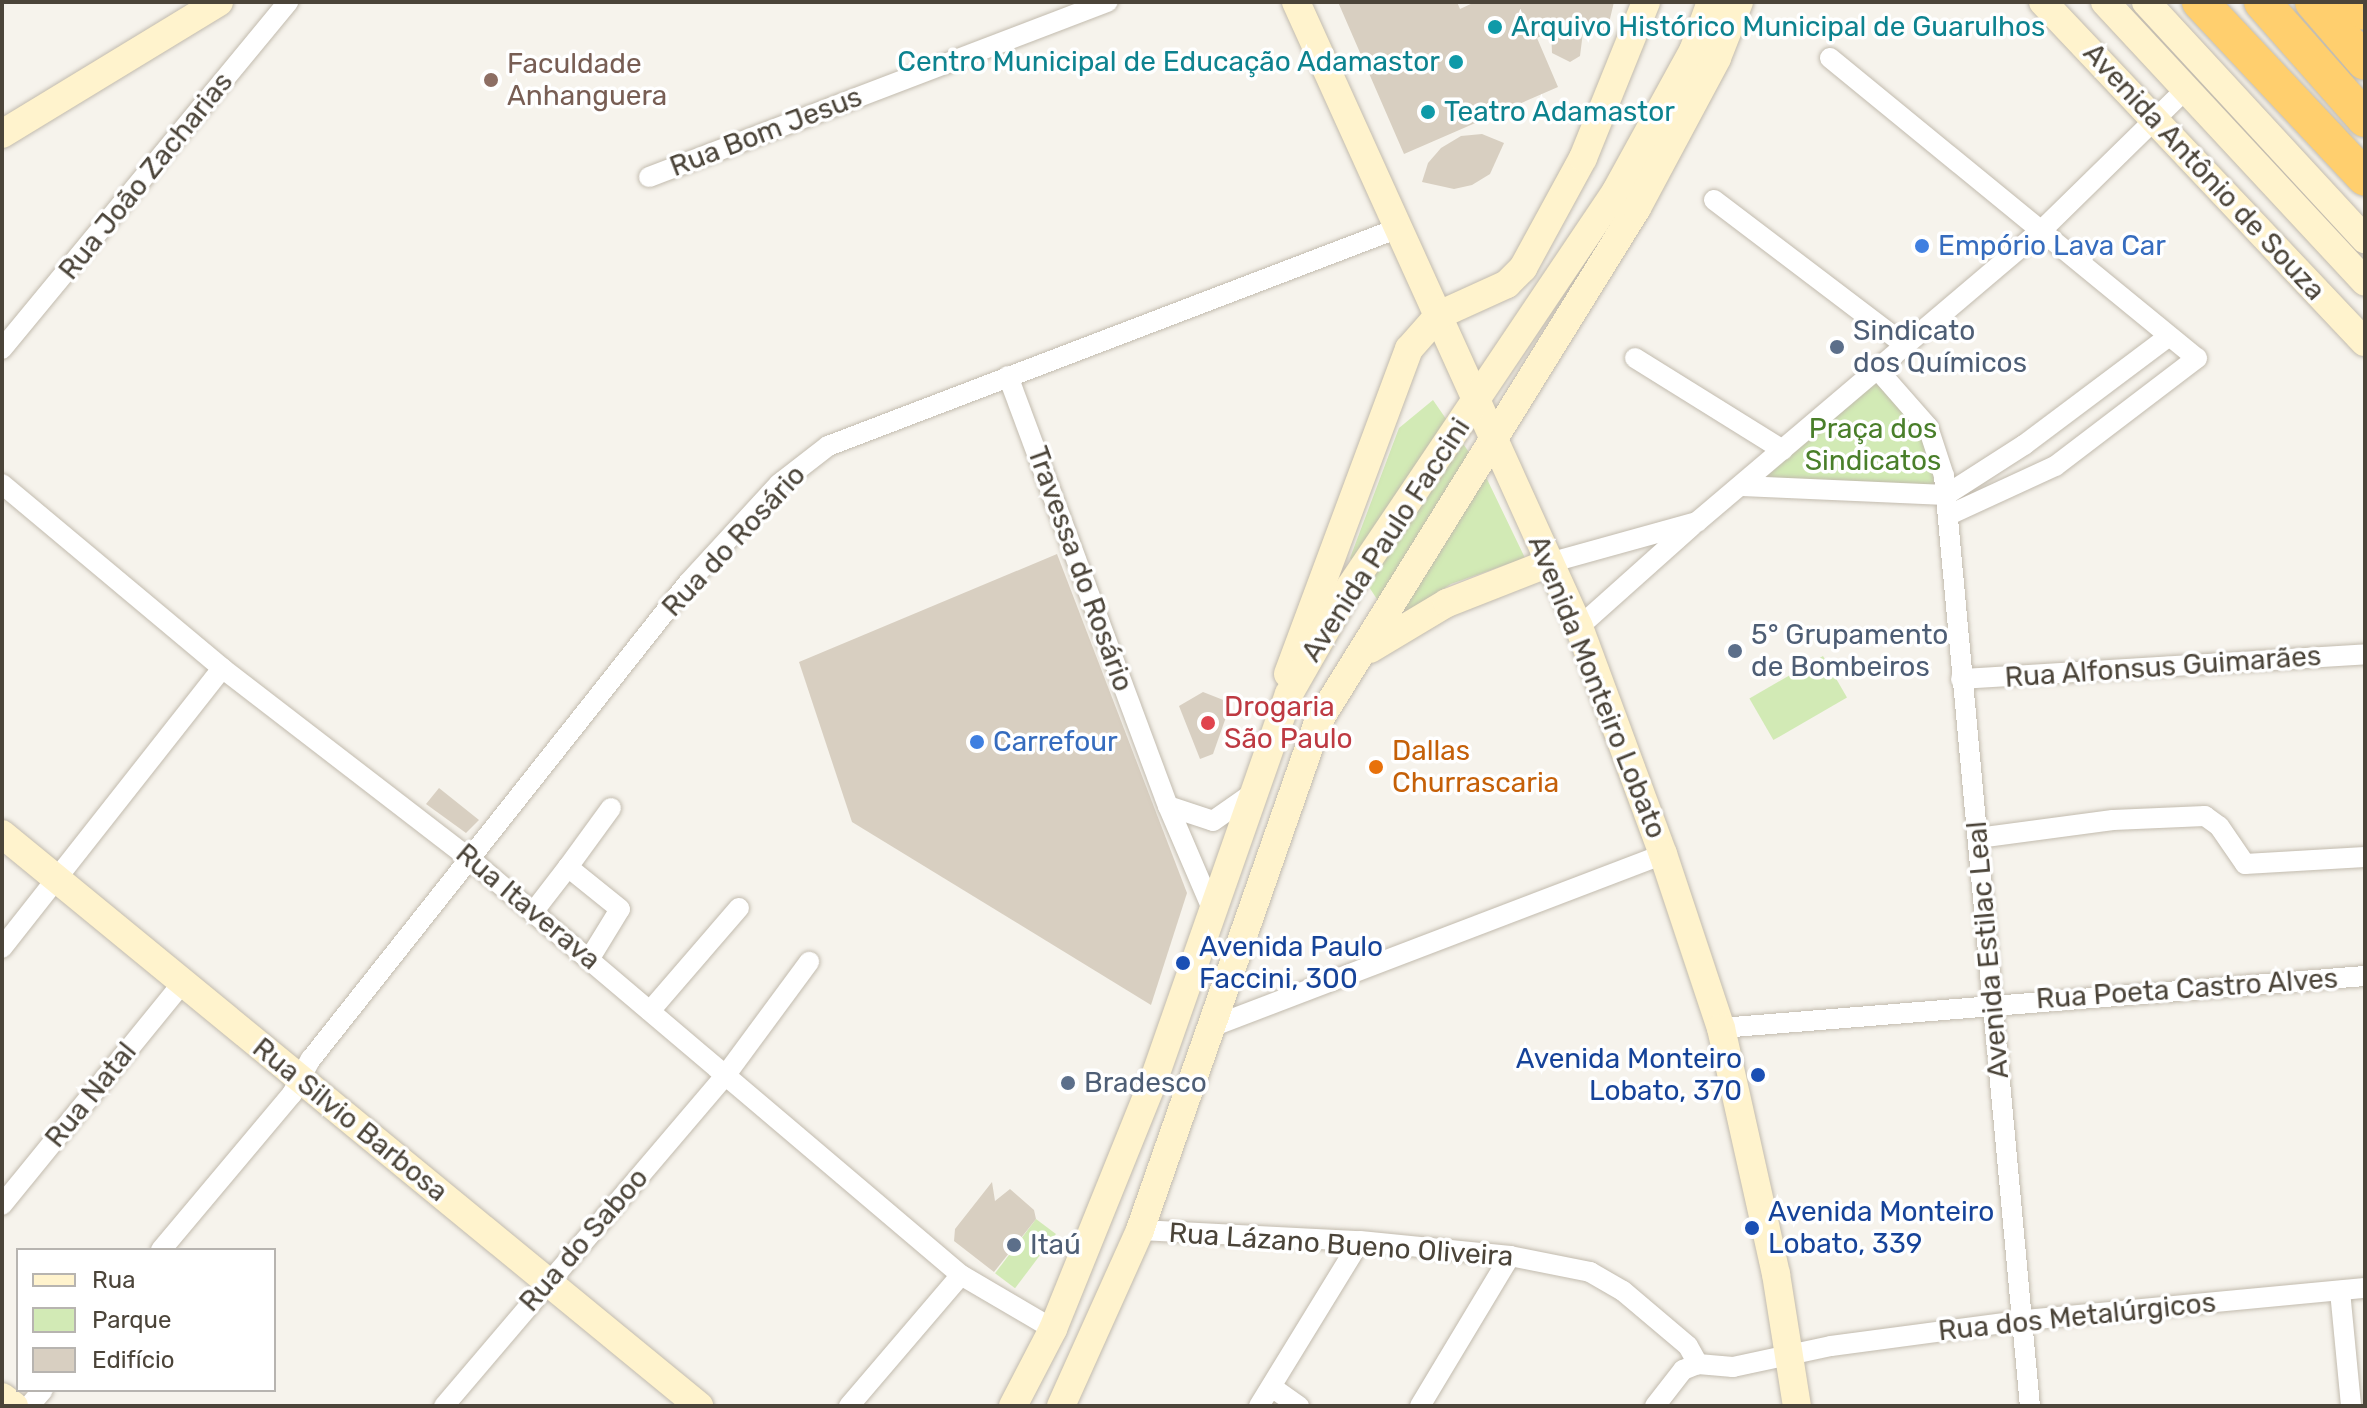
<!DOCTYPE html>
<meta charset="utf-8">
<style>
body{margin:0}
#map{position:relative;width:2367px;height:1408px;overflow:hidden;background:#f6f3ec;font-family:Rubik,sans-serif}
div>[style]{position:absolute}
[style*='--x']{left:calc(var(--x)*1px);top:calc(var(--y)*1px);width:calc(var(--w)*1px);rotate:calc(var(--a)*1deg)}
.green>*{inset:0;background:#d2eab5;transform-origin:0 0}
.building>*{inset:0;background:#d8cfc1}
.roads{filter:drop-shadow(0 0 2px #c2bbae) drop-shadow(0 0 2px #c2bbae)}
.street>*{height:20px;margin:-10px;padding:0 10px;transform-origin:10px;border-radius:10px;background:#fff}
.secondary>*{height:28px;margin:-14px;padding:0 14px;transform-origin:14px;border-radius:14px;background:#fff3cd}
.highway>*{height:36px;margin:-18px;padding:0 18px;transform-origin:18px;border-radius:18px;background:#ffcf6e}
.dots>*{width:22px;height:22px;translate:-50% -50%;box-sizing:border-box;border:4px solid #fff;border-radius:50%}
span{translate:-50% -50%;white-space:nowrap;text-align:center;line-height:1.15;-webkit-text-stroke:7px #fff;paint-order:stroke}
.culture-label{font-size:28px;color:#0d838f}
.left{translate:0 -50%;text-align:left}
.right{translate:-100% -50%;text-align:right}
.education-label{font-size:28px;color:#785e54}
.street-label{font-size:28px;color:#4b4439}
.shop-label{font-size:28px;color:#366cbe}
.service-label{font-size:28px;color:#4e5e75}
.park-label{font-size:28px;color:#4a7f2a}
.health-label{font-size:28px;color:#be3a42}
.food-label{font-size:28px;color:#c56008}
.transit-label{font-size:28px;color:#164399}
.frame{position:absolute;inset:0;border:4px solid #4b4439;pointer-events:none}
.legend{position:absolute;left:16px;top:1248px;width:260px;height:144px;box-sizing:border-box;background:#fff;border:2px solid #b7b4b0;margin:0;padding:10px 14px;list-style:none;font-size:24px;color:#4b4439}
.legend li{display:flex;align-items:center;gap:16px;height:40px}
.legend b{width:40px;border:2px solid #b7b4b0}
</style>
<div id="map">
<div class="green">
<i style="clip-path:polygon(1879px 380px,1928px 445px,1936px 494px,1761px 481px)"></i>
<i style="clip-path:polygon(1433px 400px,1486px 477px,1525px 558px,1451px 584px,1392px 622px,1350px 558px,1399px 428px)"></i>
<i style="left:1823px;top:656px;width:48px;height:85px;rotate:60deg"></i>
<i style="left:1036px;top:1219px;width:25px;height:68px;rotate:37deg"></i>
</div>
<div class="building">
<i style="clip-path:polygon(1338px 2px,1457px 2px,1460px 9px,1475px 2px,1614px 2px,1608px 27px,1598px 34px,1583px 32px,1580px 56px,1570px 62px,1552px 53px,1551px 31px,1537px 38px,1558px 87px,1404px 154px)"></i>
<i style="clip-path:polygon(1482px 134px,1504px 143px,1490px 174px,1472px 185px,1454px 189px,1422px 182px,1428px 163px,1441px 148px,1461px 136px)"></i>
<i style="clip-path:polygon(1057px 554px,1187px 893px,1151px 1005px,852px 822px,799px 662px)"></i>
<i style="clip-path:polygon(1203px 692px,1231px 703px,1213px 754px,1200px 759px,1179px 706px)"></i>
<i style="clip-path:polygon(439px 788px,479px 820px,466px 833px,426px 804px)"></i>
<i style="clip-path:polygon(992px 1182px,995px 1201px,1010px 1189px,1034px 1210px,1036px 1219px,994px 1272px,954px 1241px,955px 1229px)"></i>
</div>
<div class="roads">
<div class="street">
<i style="--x:1830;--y:58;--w:474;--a:39.3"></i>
<i style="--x:2197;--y:358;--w:178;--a:142.7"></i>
<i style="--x:2055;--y:466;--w:117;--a:155.2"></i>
<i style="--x:649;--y:177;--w:491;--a:-20.9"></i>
<i style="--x:1714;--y:200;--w:241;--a:37.2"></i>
<i style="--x:2;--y:349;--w:450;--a:-50.5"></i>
<i style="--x:1635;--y:358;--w:174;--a:31.9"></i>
<i style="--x:1878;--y:370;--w:76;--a:48.7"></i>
<i style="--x:1928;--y:427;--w:52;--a:71.9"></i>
<i style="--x:1944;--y:476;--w:934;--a:84.72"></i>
<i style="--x:1008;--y:376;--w:459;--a:69.6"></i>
<i style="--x:1168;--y:806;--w:114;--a:66.8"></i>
<i style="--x:2;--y:484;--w:287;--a:39.9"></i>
<i style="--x:222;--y:668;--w:312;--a:37.6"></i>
<i style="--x:469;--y:858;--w:645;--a:40.28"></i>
<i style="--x:961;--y:1275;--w:107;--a:30.4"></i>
<i style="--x:1742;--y:486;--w:204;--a:2.5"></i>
<i style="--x:1946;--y:495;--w:93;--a:-32.7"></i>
<i style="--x:2024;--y:445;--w:180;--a:-36.9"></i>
<i style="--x:1549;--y:563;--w:154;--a:-15.5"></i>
<i style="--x:1697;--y:522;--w:455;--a:-40.3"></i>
<i style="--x:2044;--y:228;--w:197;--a:-44.4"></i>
<i style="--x:1579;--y:627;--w:152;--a:-41.8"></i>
<i style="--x:1961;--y:679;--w:405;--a:-3.5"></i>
<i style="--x:1168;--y:806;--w:47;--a:18.4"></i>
<i style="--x:1213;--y:821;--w:45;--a:-35.1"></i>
<i style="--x:1978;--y:838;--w:136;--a:-7.6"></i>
<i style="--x:2113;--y:820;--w:92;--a:-2.5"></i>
<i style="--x:2205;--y:816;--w:17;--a:36"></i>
<i style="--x:2219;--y:826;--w:46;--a:55.6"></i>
<i style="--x:2245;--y:864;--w:120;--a:-3.3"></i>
<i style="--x:534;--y:911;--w:56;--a:-52.3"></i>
<i style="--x:2;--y:948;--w:356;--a:-51.8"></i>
<i style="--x:590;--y:958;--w:57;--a:-58.5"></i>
<i style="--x:620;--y:909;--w:67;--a:-141.1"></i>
<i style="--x:568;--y:867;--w:73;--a:-53.9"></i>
<i style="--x:650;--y:1011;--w:136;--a:-49.2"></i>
<i style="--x:1211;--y:1027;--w:484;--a:-20.9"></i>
<i style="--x:1721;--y:1028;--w:646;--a:-4.62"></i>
<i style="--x:2;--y:1205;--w:284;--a:-50.9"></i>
<i style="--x:1140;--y:1230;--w:220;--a:2.9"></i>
<i style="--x:1360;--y:1241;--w:151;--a:5.7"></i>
<i style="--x:1510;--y:1256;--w:82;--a:11.3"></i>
<i style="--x:1590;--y:1272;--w:38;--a:30"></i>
<i style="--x:1623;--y:1291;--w:85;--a:40.2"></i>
<i style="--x:1688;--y:1346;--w:21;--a:61"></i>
<i style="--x:161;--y:1250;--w:204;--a:-50"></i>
<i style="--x:292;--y:1094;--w:40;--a:-62"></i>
<i style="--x:311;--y:1059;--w:607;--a:-51.62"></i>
<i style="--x:688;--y:583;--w:134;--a:-47.4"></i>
<i style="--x:779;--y:484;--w:62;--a:-37.8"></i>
<i style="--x:828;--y:446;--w:608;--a:-20.91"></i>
<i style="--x:2340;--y:1291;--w:116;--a:84.5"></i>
<i style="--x:1698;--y:1364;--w:35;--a:5"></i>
<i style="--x:1733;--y:1367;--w:100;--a:-12.1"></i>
<i style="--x:1831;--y:1346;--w:196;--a:-7.6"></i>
<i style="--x:2025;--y:1320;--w:342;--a:-5.4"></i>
<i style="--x:1273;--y:1388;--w:32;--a:35"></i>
<i style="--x:29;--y:1406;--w:21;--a:-49"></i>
<i style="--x:444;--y:1406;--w:433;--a:-49.6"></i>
<i style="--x:725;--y:1076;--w:142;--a:-53.6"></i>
<i style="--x:849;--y:1406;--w:172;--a:-49.5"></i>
<i style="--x:1259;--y:1406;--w:193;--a:-58.5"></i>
<i style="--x:1420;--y:1406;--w:175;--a:-59"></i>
<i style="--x:1655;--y:1406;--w:46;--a:-52.1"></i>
<i style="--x:1683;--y:1370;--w:16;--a:-22"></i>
</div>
<div class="secondary">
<i style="--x:1296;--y:2;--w:686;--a:65.64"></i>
<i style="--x:1579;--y:627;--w:242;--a:69.7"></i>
<i style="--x:1663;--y:854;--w:183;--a:71.6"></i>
<i style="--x:1721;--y:1028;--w:252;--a:77.4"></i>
<i style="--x:1776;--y:1274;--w:134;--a:81"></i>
<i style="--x:2043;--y:2;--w:468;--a:46.6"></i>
<i style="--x:2105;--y:2;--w:382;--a:47.1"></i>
<i style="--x:2146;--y:2;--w:323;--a:47.3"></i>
<i style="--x:2;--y:134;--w:254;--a:-31.3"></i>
<i style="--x:1370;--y:649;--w:90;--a:-30.9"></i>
<i style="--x:1447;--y:603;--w:110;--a:-21.4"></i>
<i style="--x:1288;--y:674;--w:347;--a:-69.6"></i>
<i style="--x:1409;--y:349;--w:45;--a:-48.6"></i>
<i style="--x:1439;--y:315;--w:75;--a:-24.5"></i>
<i style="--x:1507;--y:284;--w:23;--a:-45"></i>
<i style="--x:1523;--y:268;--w:125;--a:-61.4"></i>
<i style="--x:1583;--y:158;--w:168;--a:-68"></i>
<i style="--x:2;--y:834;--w:902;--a:39.37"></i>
<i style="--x:2;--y:1397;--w:15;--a:37"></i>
<i style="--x:1013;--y:1406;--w:87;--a:-62.5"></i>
<i style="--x:1053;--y:1329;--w:266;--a:-68"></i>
<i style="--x:1153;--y:1082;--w:411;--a:-70.7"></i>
<i style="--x:1289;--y:694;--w:123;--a:-60.3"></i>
<i style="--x:1350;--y:587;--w:477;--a:-56.1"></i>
<i style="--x:1616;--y:191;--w:160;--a:-61.2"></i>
<i style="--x:1693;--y:51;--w:52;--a:-69.8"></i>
<i style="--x:1061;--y:1406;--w:193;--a:-65.8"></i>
<i style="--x:1140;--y:1230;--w:538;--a:-70.69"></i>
<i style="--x:1318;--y:722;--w:605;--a:-58.18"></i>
<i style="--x:1637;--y:208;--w:170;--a:-61.9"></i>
<i style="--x:1717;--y:58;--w:60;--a:-68.6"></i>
</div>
<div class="highway">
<i style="--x:2200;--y:2;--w:241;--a:46.8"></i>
<i style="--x:2262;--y:2;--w:156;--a:48.6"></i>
<i style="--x:2313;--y:2;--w:79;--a:49.1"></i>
<i style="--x:2356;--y:2;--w:13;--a:48"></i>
</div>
</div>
<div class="dots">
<i style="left:1495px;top:27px;background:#0f9aa8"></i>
<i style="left:1456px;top:62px;background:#0f9aa8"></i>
<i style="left:491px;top:80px;background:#8d6e63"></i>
<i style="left:1428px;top:112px;background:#0f9aa8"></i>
<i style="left:1922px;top:246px;background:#3f7fe0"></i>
<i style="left:1837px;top:347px;background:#5c6f8a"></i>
<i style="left:1735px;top:651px;background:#5c6f8a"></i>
<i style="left:1208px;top:723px;background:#e0444e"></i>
<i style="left:977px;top:742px;background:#3f7fe0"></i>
<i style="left:1376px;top:767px;background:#e8710a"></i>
<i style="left:1183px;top:963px;background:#1a4fb4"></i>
<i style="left:1758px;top:1075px;background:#1a4fb4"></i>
<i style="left:1068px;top:1083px;background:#5c6f8a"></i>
<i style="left:1752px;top:1228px;background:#1a4fb4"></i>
<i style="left:1014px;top:1245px;background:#5c6f8a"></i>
</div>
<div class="culture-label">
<span class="left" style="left:1511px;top:27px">Arquivo Histórico Municipal de Guarulhos</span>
<span class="right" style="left:1440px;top:62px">Centro Municipal de Educação Adamastor</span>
<span class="left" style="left:1444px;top:112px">Teatro Adamastor</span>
</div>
<div class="education-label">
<span class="left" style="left:507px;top:80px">Faculdade<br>Anhanguera</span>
</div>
<div class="street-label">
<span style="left:766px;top:132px;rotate:-21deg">Rua Bom Jesus</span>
<span style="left:2204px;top:172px;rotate:47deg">Avenida Antônio de Souza</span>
<span style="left:146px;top:176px;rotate:-51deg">Rua João Zacharias</span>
<span style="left:1386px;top:540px;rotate:-57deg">Avenida Paulo Faccini</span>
<span style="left:734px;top:541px;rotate:-47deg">Rua do Rosário</span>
<span style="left:1080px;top:569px;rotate:70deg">Travessa do Rosário</span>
<span style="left:2163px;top:667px;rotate:-4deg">Rua Alfonsus Guimarães</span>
<span style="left:1597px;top:687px;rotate:68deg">Avenida Monteiro Lobato</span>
<span style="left:528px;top:907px;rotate:40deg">Rua Itaverava</span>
<span style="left:1988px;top:950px;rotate:-95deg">Avenida Estilac Leal</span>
<span style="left:2187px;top:989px;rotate:-4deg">Rua Poeta Castro Alves</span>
<span style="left:91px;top:1095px;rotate:-51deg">Rua Natal</span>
<span style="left:350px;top:1120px;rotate:39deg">Rua Silvio Barbosa</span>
<span style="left:584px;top:1240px;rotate:-49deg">Rua do Saboo</span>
<span style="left:1341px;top:1245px;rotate:4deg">Rua Lázano Bueno Oliveira</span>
<span style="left:2077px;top:1317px;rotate:-6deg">Rua dos Metalúrgicos</span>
</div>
<div class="shop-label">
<span class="left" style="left:1938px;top:246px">Empório Lava Car</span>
<span class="left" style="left:993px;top:742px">Carrefour</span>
</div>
<div class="service-label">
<span class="left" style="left:1853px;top:347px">Sindicato<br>dos Químicos</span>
<span class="left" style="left:1751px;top:651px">5° Grupamento<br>de Bombeiros</span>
<span class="left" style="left:1084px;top:1083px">Bradesco</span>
<span class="left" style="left:1030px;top:1245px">Itaú</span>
</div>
<div class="park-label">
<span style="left:1873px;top:445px">Praça dos<br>Sindicatos</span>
</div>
<div class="health-label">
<span class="left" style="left:1224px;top:723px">Drogaria<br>São Paulo</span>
</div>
<div class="food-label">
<span class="left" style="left:1392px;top:767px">Dallas<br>Churrascaria</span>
</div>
<div class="transit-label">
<span class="left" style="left:1199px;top:963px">Avenida Paulo<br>Faccini, 300</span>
<span class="right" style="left:1742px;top:1075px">Avenida Monteiro<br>Lobato, 370</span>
<span class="left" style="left:1768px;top:1228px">Avenida Monteiro<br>Lobato, 339</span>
</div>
<div class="frame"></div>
<ul class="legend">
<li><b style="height:10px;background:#fff3cd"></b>Rua</li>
<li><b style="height:22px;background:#d2eab5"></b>Parque</li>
<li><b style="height:22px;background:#d8cfc1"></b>Edifício</li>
</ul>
</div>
